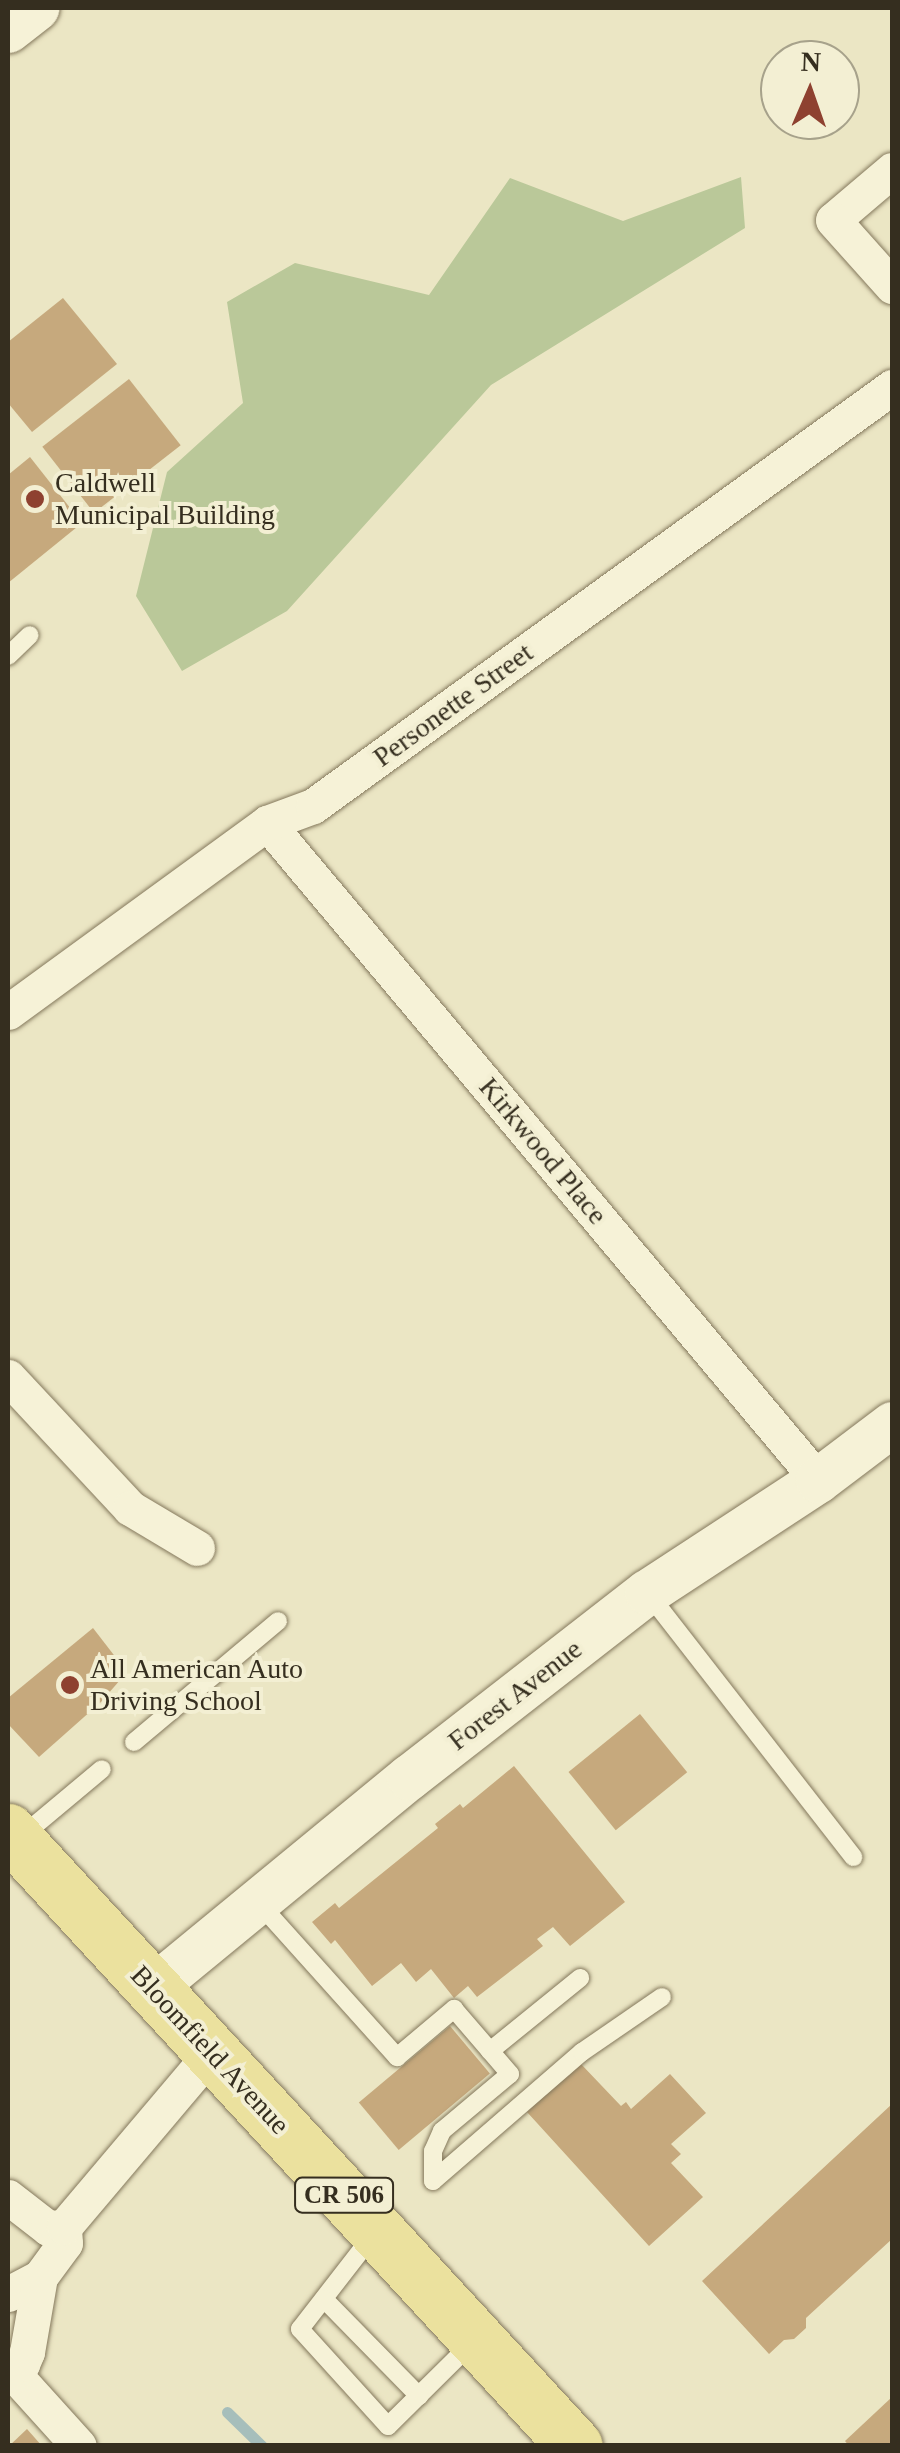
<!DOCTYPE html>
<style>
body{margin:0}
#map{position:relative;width:900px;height:2453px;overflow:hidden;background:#ebe6c4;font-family:"Times New Roman",serif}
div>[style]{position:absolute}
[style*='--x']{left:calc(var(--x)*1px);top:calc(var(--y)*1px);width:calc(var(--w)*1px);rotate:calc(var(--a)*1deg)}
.green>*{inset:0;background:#bac899}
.stream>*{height:11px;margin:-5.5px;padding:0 5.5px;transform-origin:5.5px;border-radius:5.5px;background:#a6bebb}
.building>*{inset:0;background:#c6a97d;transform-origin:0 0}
.roads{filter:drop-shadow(0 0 2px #84785c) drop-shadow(0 0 2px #84785c)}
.service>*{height:18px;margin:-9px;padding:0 9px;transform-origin:9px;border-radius:9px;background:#f6f2d7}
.minor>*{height:35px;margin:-17.5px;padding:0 17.5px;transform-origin:17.5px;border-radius:17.5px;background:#f6f2d7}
.tertiary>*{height:45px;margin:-22.5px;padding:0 22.5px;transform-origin:22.5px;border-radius:22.5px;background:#f6f2d7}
.primary>*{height:55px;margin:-27.5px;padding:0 27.5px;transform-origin:27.5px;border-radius:27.5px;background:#ebe19e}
.dots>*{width:28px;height:28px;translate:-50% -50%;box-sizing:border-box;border:5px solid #f3efd3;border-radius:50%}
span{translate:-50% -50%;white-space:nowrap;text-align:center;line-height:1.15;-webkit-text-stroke:8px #f3efd3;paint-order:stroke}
.shield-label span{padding:2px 8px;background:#f3efd3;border:2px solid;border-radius:8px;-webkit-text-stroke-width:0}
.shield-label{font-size:25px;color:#352e1f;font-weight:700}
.poi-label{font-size:28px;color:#352e1f}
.left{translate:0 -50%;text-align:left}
.street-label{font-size:28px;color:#352e1f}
.frame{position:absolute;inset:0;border:10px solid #352e1f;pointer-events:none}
.north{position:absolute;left:760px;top:40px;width:100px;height:100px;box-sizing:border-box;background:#f3efd3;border:2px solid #a7a28b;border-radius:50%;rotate:2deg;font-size:28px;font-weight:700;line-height:40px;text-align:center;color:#352e1f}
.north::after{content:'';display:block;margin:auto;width:35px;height:45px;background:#8e4130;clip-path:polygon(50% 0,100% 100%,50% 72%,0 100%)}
</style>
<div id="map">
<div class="green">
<i style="clip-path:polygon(741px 177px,745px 228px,491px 385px,287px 611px,182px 671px,136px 596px,167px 472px,243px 403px,227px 302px,295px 263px,429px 295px,510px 178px,623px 221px)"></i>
</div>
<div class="stream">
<i style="--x:227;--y:2412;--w:49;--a:44.2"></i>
</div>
<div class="building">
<i style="clip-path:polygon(63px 298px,117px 364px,32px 432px,8px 403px,8px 342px)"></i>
<i style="left:129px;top:379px;width:84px;height:110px;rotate:52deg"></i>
<i style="clip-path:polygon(30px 457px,82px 523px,8px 583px,8px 475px)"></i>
<i style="clip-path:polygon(93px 1628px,127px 1672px,101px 1702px,39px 1757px,8px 1724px,8px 1698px)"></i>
<i style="left:640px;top:1714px;width:75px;height:92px;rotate:51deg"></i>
<i style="clip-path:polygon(514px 1766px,625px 1902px,570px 1946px,553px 1927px,537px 1939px,543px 1946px,477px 1997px,468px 1986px,454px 1998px,431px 1969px,416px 1982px,401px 1963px,372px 1986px,335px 1940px,331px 1944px,312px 1922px,335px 1903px,339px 1908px,438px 1828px,435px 1824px,460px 1804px,463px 1808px)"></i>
<i style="left:450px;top:2026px;width:62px;height:119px;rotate:50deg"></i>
<i style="clip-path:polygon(580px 2063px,621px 2106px,626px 2102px,631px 2109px,670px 2074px,706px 2113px,671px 2144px,681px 2154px,671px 2163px,703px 2197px,649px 2246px,527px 2112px)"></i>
<i style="clip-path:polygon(892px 2104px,892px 2239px,806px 2318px,806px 2328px,794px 2339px,784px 2340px,769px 2354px,702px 2281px)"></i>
<i style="clip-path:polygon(892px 2397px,892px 2446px,849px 2446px,845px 2441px)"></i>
<i style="clip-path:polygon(27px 2429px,42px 2446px,9px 2446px)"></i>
</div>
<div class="roads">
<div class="service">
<i style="--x:8;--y:656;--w:30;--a:-44"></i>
<i style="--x:647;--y:1592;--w:336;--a:52.1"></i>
<i style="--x:134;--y:1742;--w:188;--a:-40"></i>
<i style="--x:22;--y:1836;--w:104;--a:-39.9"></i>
<i style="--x:257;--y:1901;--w:210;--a:48.1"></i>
<i style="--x:397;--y:2057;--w:75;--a:-40.1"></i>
<i style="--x:454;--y:2009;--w:86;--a:49.3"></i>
<i style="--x:510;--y:2074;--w:89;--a:140"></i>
<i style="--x:442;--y:2131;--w:22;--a:114"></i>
<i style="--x:433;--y:2151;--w:30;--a:90"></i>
<i style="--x:490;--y:2051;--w:116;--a:-39"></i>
<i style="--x:433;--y:2181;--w:197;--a:-40.9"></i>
<i style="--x:582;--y:2052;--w:97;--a:-34.5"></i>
<i style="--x:373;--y:2235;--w:119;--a:127.8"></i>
<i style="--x:300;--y:2329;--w:131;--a:47.8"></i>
<i style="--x:388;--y:2426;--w:120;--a:-44.7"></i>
<i style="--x:324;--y:2299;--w:136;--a:45.6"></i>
</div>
<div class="minor">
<i style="--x:892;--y:170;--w:77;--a:139.7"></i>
<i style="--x:833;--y:220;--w:89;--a:48.2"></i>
<i style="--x:267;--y:823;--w:857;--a:50.01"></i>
<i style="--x:8;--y:1012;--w:321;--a:-36.1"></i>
<i style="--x:267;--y:823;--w:49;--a:-20.3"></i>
<i style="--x:313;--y:806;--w:715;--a:-35.89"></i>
<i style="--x:8;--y:1377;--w:179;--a:47"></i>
<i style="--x:130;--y:1508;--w:78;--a:30.8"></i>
<i style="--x:8;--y:2197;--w:51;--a:37.8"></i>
<i style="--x:48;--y:2228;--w:16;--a:-4"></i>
<i style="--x:8;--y:2294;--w:36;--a:-28"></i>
<i style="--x:40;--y:2277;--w:42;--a:-53.7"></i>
<i style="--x:65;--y:2243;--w:16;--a:-94"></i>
<i style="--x:64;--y:2227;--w:229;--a:-49.8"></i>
<i style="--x:13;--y:2373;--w:98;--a:47.9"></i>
<i style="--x:8;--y:2375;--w:18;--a:-38"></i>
<i style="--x:22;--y:2364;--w:13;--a:-67"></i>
<i style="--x:27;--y:2352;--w:76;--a:-80.2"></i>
</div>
<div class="tertiary">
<i style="--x:8;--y:30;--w:36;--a:-38"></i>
<i style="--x:153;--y:1987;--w:331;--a:-39.4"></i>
<i style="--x:409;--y:1777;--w:301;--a:-37.9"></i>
<i style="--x:647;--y:1592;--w:204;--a:-33.2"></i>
<i style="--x:818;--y:1480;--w:93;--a:-37.1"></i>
</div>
<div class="primary">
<i style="--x:8;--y:1831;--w:836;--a:47.33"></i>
</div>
</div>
<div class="dots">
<i style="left:35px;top:499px;background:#8e4130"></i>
<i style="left:70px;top:1685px;background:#8e4130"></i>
</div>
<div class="shield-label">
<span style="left:344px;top:2195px">CR 506</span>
</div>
<div class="poi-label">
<span class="left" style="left:55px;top:499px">Caldwell<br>Municipal Building</span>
<span class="left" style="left:90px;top:1685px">All American Auto<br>Driving School</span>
</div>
<div class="street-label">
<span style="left:453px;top:705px;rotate:-36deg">Personette Street</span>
<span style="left:543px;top:1151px;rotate:50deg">Kirkwood Place</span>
<span style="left:515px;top:1695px;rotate:-38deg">Forest Avenue</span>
<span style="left:210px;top:2050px;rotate:47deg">Bloomfield Avenue</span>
</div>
<div class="frame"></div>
<div class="north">N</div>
</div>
